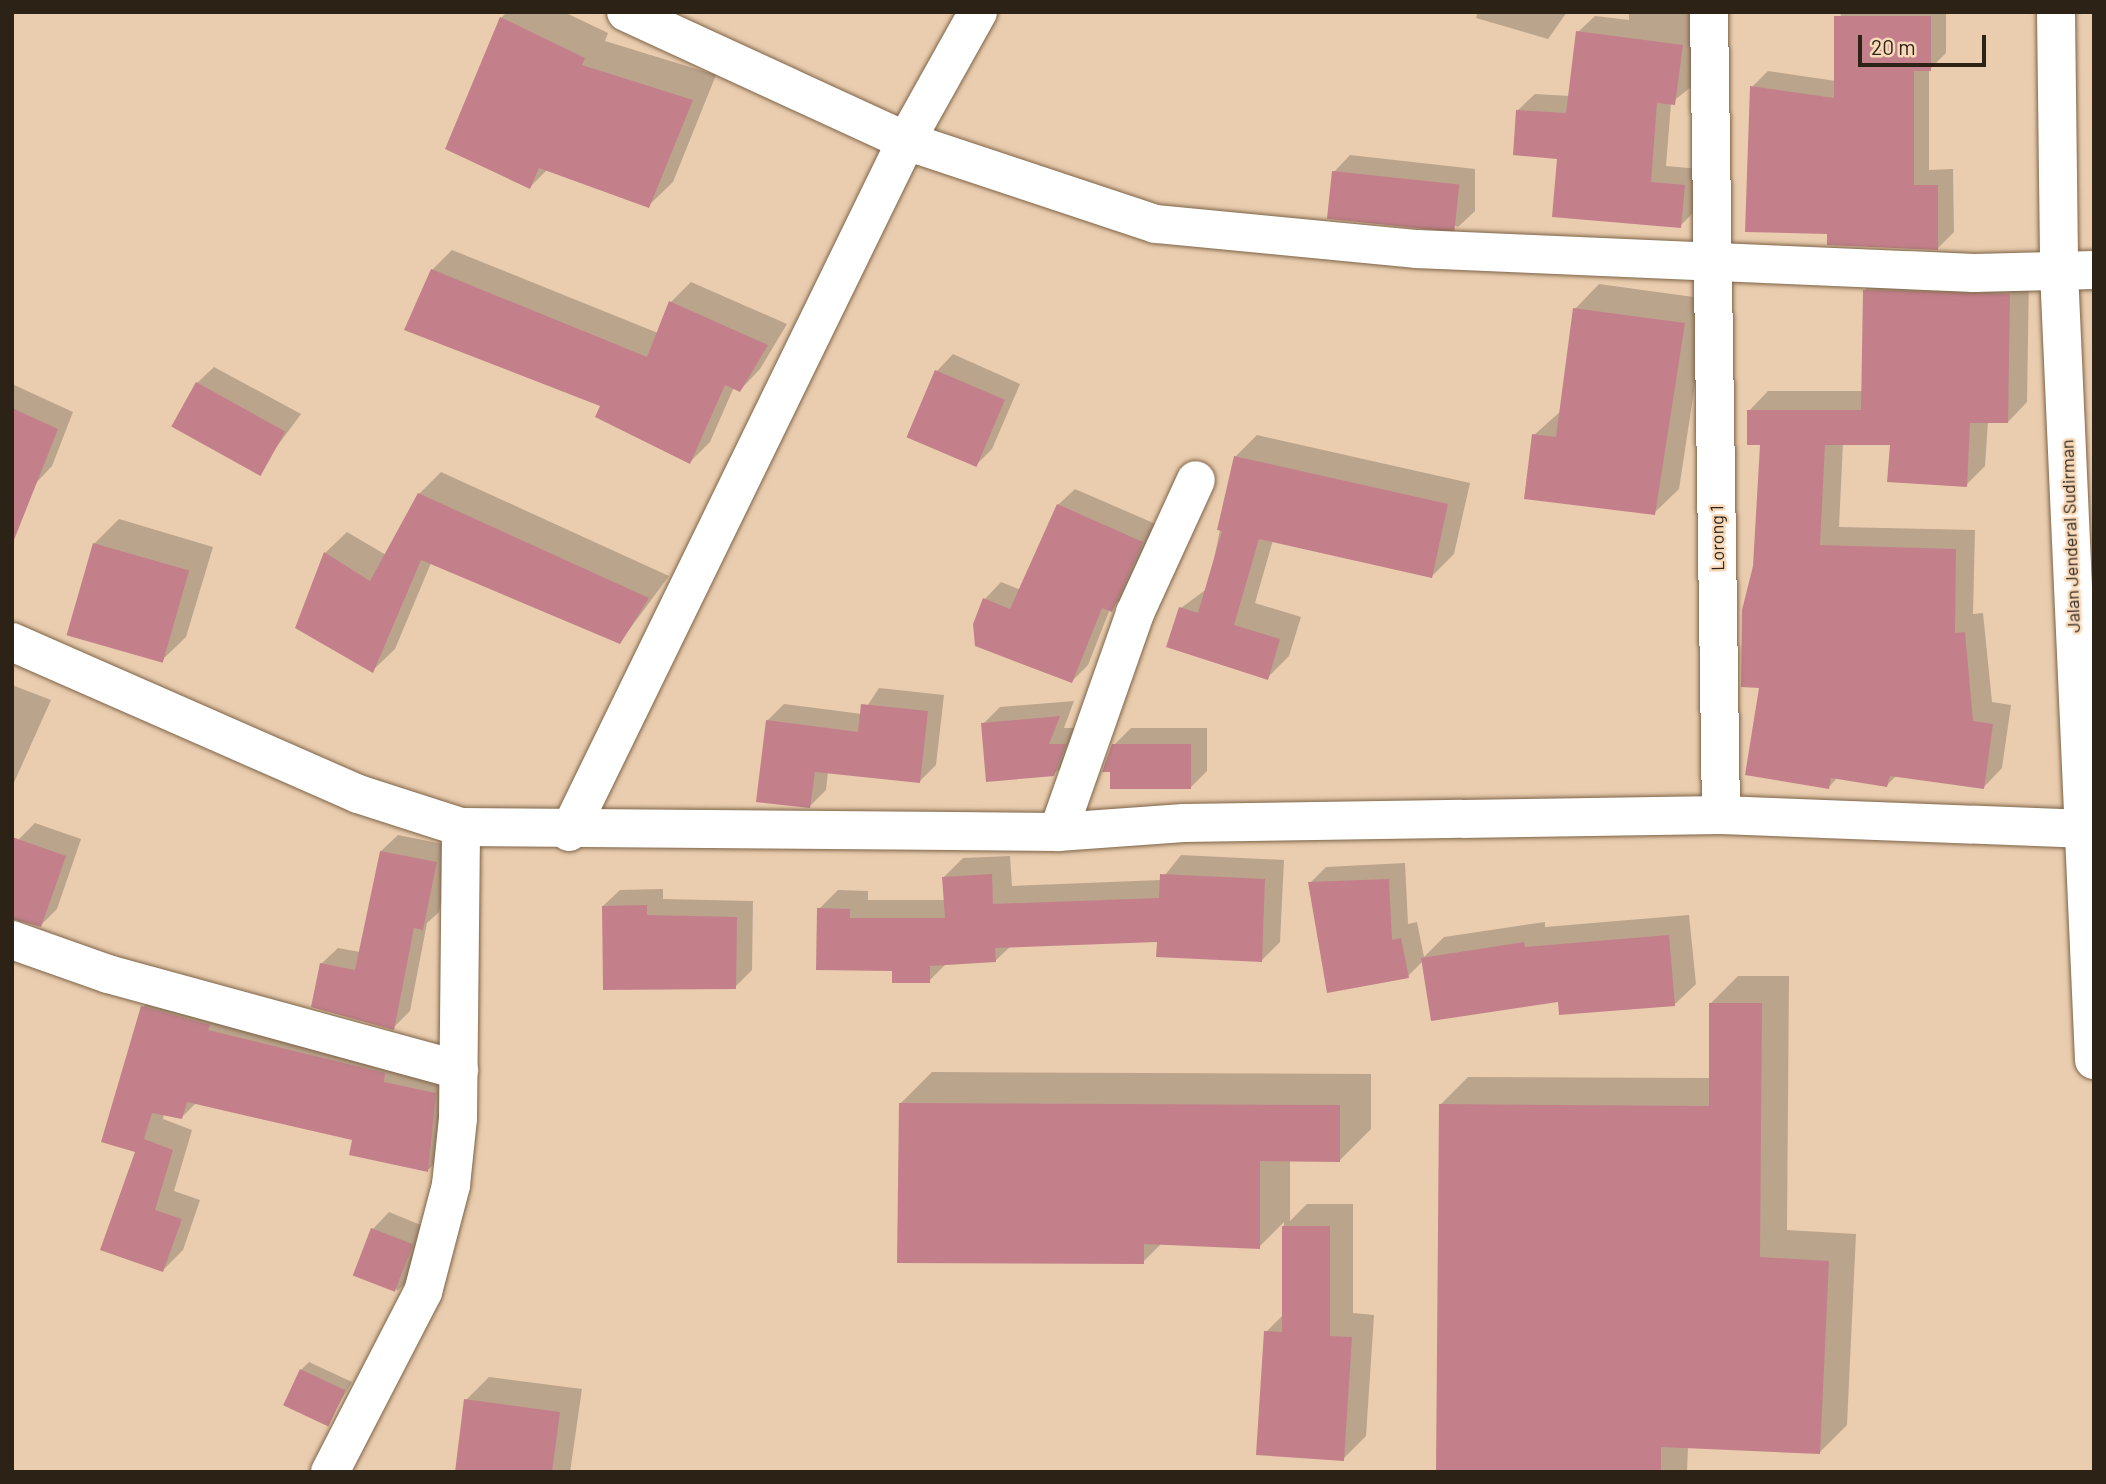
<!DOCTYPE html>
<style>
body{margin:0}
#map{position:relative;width:2106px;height:1484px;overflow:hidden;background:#eacdaf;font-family:Barlow,sans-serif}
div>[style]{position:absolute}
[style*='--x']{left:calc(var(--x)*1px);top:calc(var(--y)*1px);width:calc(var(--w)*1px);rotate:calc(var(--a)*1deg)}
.shadow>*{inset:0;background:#0003}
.building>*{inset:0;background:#c3808b;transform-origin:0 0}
.roads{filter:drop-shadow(0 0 2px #7d6347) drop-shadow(0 0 2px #7d6347)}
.street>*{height:38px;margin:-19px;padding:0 19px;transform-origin:19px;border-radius:19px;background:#fff}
.highway>*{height:38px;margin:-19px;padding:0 19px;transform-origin:19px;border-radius:19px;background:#fff}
span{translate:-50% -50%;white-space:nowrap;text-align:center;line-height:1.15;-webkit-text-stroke:5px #f8dabb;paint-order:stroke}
.street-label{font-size:18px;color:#2c2216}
.frame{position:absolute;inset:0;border:14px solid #2c2216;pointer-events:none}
.scale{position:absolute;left:1858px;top:35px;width:128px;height:32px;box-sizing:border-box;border:4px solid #2c2216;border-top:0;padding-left:9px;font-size:21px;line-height:24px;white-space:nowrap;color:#2c2216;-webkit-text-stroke:5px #f8dabb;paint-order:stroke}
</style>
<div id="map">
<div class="shadow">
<i style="clip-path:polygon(507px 12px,564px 12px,608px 33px,605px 41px,716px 75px,673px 182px,648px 206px,548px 169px,530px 187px,501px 18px)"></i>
<i style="clip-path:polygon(1478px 12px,1567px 12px,1548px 39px,1476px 18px)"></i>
<i style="clip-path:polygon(1629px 12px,1702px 12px,1691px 87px,1671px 103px,1666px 166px,1700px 169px,1697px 209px,1680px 226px,1559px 157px,1518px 110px,1535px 94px,1570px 96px,1578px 32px,1595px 16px,1629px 20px)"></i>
<i style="clip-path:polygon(1841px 12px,1946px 12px,1946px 53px,1929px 70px,1929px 170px,1953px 169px,1954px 232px,1938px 248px,1828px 232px,1752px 87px,1768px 71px,1836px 81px)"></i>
<i style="clip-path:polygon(1350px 155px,1475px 169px,1475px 211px,1458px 227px,1334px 172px)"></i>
<i style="clip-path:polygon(452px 250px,658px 333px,671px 302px,691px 282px,787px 324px,760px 369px,740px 390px,734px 387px,710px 442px,690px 462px,603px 405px,432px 270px)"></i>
<i style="clip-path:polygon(1884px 272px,2029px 275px,2027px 402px,2008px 422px,1988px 421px,1985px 466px,1966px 485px,1892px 443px,1843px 443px,1839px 527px,1975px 530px,1973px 614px,1983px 613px,1992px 702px,2011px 705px,2002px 768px,1983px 788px,1897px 775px,1887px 785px,1838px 777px,1828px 788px,1761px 686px,1755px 566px,1762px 443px,1749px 411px,1768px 391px,1863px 391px,1864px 291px)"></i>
<i style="clip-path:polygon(1599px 284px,1708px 299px,1679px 489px,1654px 513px,1534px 435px,1561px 411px,1575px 309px)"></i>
<i style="clip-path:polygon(953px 354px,1020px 384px,992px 449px,976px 465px,937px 371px)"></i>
<i style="clip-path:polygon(214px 367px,301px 414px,258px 472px,197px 383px)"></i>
<i style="clip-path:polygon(12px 384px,73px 412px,52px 466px,36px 483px,12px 473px)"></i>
<i style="clip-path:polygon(1257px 435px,1470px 483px,1454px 554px,1432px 576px,1273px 540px,1255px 603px,1301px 617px,1289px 656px,1267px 678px,1181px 608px,1208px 588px,1235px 457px)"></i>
<i style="clip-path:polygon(441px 472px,669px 576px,620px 642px,431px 563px,395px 649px,373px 670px,325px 553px,347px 532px,386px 555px,419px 494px)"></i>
<i style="clip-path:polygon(1075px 489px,1158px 525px,1128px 593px,1110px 609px,1088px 665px,1072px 681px,985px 599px,1001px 582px,1021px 590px,1058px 505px)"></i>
<i style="clip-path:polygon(119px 519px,213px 547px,186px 637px,161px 661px,94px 544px)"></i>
<i style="clip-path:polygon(12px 685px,51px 700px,12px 787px)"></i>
<i style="clip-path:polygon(879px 688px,944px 695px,936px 765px,920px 781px,828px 772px,826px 790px,810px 806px,767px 721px,784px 704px,862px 714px)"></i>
<i style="clip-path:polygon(1074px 701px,1064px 728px,1081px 728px,1070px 758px,1054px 774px,983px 724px,1000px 707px)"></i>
<i style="clip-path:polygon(1131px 728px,1207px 728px,1207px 771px,1190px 788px,1114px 745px)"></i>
<i style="clip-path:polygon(35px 823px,81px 839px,57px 909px,41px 925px,18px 840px)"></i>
<i style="clip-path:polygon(398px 835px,452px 846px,439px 912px,427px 923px,410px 1011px,393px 1028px,321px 964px,338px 948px,360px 952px,381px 851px)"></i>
<i style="clip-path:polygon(1181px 855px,1284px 860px,1280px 942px,1261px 961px,1158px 940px,1011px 946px,995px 961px,946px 964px,929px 981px,894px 969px,819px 909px,838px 890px,868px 891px,868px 900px,945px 900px,944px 877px,963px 858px,1010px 856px,1012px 886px,1161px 880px)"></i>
<i style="clip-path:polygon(1405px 863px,1408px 924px,1417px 922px,1424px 957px,1444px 937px,1545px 922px,1545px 927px,1689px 915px,1696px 984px,1675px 1004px,1560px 1000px,1423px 961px,1408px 976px,1310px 883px,1326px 867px)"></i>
<i style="clip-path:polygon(663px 889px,663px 899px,753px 901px,752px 970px,735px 987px,603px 906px,620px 890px)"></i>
<i style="clip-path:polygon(1738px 976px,1789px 976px,1787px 1230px,1856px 1234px,1847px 1425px,1819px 1453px,1688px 1447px,1687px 1472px,1438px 1472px,1440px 1105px,1468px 1077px,1710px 1078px,1710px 1004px)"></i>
<i style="clip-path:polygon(162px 987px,455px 1074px,448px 1150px,428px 1170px,354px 1139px,197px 1102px,182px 1117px,164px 1113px,163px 1119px,192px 1130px,174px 1191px,200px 1200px,183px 1250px,163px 1270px,138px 1151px,143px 1007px)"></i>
<i style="clip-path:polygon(932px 1072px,1371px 1074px,1371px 1129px,1340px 1160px,1290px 1159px,1290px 1221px,1307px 1204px,1353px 1204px,1353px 1313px,1374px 1315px,1366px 1436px,1343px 1459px,1266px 1332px,1284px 1314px,1284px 1222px,1259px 1247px,1162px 1243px,1143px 1262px,901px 1103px)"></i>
<i style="clip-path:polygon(389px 1212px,428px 1228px,414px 1275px,397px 1291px,373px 1229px)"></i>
<i style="clip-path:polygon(309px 1362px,352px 1382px,327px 1424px,301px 1370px)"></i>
<i style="clip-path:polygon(489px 1377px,582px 1389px,570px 1472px,456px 1472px,466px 1400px)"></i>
</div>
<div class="building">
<i style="clip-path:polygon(1834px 16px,1931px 16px,1931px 71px,1914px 71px,1914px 185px,1938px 185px,1938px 250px,1827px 245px,1827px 234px,1745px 232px,1750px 86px,1834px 98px)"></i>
<i style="clip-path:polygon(500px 17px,585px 58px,582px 65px,693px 100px,649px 208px,539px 168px,530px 189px,445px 149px)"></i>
<i style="clip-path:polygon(1576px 31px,1683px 45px,1675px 105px,1657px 103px,1651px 182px,1685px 185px,1681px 228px,1552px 217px,1557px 159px,1513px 155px,1516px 110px,1566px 113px)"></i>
<i style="left:1332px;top:171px;width:128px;height:48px;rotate:6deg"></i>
<i style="clip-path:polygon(431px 269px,647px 357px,669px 301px,768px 345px,740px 392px,725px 385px,690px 464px,595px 417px,600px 406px,404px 330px)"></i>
<i style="clip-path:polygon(1863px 290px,2010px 294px,2008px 423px,1970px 423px,1967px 487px,1887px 482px,1890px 445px,1825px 445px,1820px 545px,1956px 549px,1955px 633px,1965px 632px,1973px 721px,1993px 724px,1984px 789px,1890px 776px,1887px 787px,1831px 778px,1829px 789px,1745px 775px,1759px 688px,1741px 687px,1742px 610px,1753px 566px,1760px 445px,1747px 445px,1747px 410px,1861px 410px)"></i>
<i style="clip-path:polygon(1573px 308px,1685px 323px,1655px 515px,1524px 499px,1532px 434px,1556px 437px)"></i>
<i style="left:935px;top:370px;width:76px;height:73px;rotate:23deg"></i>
<i style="left:196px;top:382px;width:102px;height:51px;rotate:29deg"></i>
<i style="clip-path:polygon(12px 408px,58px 429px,14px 540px,12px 539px)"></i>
<i style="clip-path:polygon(1234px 456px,1448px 504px,1432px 578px,1259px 539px,1234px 625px,1280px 639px,1268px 680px,1166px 647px,1179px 607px,1198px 613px,1222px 531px,1217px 530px)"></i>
<i style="clip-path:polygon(418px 493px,649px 598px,620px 644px,421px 560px,373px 673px,295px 628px,324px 552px,370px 581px)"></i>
<i style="clip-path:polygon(1057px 504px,1143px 542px,1112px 612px,1102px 608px,1072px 683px,975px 646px,973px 624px,983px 598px,1010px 609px)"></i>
<i style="left:93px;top:543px;width:100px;height:96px;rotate:16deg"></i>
<i style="clip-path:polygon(861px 704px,928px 711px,920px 783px,815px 772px,810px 808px,756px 802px,766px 720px,858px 732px)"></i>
<i style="clip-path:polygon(1060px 716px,1049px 744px,1066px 744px,1054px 776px,986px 782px,981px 723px)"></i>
<i style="clip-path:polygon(1112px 744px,1191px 744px,1191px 789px,1110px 789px,1110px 772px,1102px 772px)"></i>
<i style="clip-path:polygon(12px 837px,66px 856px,41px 927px,12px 919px)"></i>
<i style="clip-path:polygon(380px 851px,437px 862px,423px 930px,414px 928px,394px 1030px,311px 1007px,320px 963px,355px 970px)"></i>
<i style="clip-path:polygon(992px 874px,993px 904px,1159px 898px,1160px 874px,1265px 879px,1262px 962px,1156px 957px,1157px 942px,995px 948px,996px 962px,930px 966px,930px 983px,892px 983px,892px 971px,816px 970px,817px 908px,850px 909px,850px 918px,945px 918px,942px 877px)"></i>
<i style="clip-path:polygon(1389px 879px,1392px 940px,1401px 938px,1409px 978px,1327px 993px,1308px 882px)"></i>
<i style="clip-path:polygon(647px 905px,647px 915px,737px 917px,736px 989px,603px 990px,602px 906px)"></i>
<i style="clip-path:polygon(1669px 935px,1675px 1006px,1559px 1015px,1558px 1002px,1431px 1021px,1421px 958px,1524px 942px,1525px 947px)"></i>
<i style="clip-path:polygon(1709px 1003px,1762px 1003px,1760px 1257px,1829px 1261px,1820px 1454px,1661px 1447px,1661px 1472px,1436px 1472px,1439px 1104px,1709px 1106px)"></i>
<i style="clip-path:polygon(141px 1006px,210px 1025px,208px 1030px,385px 1073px,384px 1082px,436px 1093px,428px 1172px,349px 1155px,352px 1140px,187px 1102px,182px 1119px,152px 1113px,144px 1139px,173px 1150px,155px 1210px,182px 1219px,163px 1272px,100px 1250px,135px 1152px,101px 1142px)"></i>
<i style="clip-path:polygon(899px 1103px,1340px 1105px,1340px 1162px,1260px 1161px,1260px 1249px,1144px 1244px,1144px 1264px,897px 1263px)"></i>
<i style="clip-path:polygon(1282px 1226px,1330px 1226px,1330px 1336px,1352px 1337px,1344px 1461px,1256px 1455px,1264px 1331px,1282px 1332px)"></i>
<i style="left:371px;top:1228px;width:45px;height:51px;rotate:21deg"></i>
<i style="left:300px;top:1369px;width:50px;height:40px;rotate:25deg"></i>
<i style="clip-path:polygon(464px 1399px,560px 1412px,552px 1472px,455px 1472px)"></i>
</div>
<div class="roads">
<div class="street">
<i style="--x:978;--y:12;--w:148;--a:119.2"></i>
<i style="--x:906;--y:141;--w:263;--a:18.4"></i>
<i style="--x:1156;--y:224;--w:262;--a:5.5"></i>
<i style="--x:1417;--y:249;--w:558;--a:2.47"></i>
<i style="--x:1974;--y:273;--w:120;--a:-1.4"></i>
<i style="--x:1709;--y:12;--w:803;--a:89.14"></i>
<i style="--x:12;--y:642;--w:378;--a:23.7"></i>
<i style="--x:358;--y:794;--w:108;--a:17.8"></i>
<i style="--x:461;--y:827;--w:597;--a:0.48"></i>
<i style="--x:1058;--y:832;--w:126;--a:-4.1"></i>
<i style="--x:1184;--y:823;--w:537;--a:-0.85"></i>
<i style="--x:1721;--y:815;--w:360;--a:2.2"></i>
<i style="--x:569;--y:832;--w:769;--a:-64"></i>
<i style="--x:906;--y:141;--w:308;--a:-155.3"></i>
<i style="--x:1058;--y:832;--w:232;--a:-70.6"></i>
<i style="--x:1135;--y:613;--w:146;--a:-65.4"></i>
<i style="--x:12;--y:940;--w:102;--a:19.5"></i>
<i style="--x:108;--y:974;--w:364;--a:15.3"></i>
<i style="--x:330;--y:1472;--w:203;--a:-62.7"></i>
<i style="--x:423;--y:1292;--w:111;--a:-75.3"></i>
<i style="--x:451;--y:1185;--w:67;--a:-84"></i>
<i style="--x:458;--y:1118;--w:291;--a:-89.4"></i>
</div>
<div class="highway">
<i style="--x:2056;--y:12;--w:259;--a:89.3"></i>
<i style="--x:2059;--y:271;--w:790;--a:87.46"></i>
</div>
</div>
<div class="street-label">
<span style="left:2070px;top:536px;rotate:-92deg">Jalan Jenderal Sudirman</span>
<span style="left:1717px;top:538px;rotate:-91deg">Lorong 1</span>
</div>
<div class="frame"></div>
<div class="scale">20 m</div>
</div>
